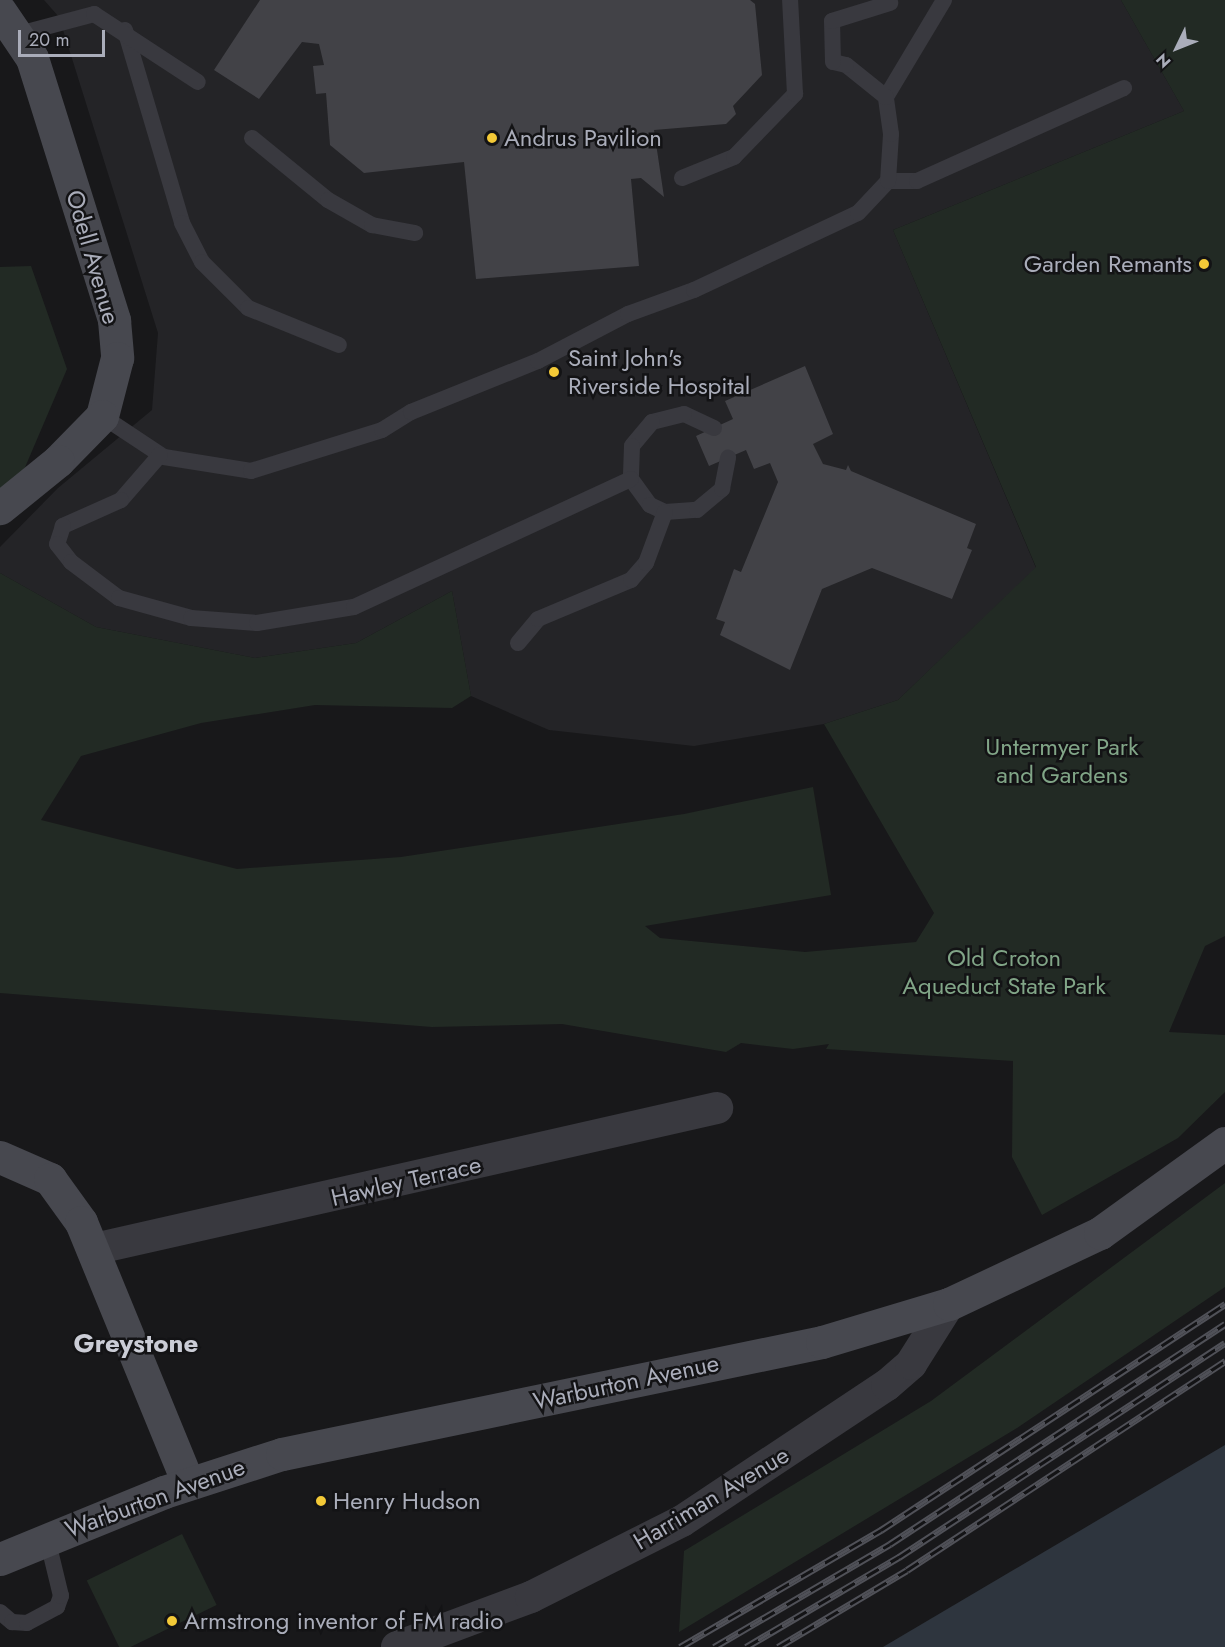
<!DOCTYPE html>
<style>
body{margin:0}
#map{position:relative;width:1225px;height:1647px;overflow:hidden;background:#18181a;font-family:Jost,sans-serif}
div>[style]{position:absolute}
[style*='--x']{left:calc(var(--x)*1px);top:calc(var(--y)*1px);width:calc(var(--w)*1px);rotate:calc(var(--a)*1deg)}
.built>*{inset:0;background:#242427}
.green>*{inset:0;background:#222a24;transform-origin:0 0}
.water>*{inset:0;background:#2e353e}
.building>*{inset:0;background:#424247}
.lane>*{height:16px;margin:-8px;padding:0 8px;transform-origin:8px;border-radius:8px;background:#39393f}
.street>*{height:32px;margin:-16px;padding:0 16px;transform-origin:16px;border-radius:16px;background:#39393f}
.secondary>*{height:33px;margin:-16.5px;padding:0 16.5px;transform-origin:16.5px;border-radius:16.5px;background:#47484f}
.rail>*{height:7px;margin-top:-3.5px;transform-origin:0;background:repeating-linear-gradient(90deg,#131315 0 14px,#505158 0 28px);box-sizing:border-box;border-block:2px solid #505158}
.dots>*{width:16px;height:16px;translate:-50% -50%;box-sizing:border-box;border:3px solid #131315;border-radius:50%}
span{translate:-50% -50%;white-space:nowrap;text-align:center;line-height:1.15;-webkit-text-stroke:5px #131315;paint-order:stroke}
.poi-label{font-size:24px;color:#aaadba}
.left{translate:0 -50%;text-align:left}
.right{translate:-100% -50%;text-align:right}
.street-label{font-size:24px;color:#aaadba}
.park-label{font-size:24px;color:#81a587}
.neighbourhood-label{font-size:26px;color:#cbcdd6;font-weight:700}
.north{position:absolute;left:1147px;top:18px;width:60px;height:60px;-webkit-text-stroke:4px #131315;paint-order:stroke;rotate:227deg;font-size:16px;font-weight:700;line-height:24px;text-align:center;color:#aaadba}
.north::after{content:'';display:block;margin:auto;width:21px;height:27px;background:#aaadba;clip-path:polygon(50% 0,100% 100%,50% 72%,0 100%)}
.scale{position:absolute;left:18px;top:30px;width:87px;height:27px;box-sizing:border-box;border:3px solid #aaadba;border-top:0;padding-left:8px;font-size:18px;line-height:21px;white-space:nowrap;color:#aaadba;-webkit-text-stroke:4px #131315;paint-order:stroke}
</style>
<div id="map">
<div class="built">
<i style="clip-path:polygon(44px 0,1121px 0,1184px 111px,893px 230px,1036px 568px,898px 700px,824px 724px,694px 746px,549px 730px,471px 696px,452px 591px,356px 643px,255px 658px,96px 627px,0 573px,0 547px,58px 488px,152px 410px,158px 333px,59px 17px)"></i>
</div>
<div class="green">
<i style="clip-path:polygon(1121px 0,1225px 0,1225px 936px,1205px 946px,1169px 1032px,1225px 1035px,1225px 1092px,1178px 1138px,1042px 1215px,1012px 1157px,1013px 1061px,826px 1049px,829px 1044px,793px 1049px,741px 1043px,726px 1052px,562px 1024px,432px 1027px,0 993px,0 573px,96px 627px,255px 658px,356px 643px,452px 591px,471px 696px,452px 708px,315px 705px,201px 723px,81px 756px,41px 820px,237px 869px,401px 857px,684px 814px,813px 787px,831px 895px,645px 926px,660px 938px,805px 952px,916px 942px,934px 913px,824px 724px,898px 700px,1036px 567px,893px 230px,1184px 111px)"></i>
<i style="clip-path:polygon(31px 266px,67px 369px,0 526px,0 267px)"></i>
<i style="clip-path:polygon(1225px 1183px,1225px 1287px,1017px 1428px,679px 1632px,684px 1551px,931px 1401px)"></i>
<i style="left:182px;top:1534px;width:79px;height:106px;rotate:64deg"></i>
</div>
<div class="water">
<i style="clip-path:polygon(1225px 1445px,1225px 1647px,883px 1647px)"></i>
</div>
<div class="building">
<i style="clip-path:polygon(260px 0,750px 0,755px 4px,762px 75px,733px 106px,736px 114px,726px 124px,654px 130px,664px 197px,641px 178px,631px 179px,639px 266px,476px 279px,464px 162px,364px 173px,330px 145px,326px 93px,316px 94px,313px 66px,324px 65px,319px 44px,302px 42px,259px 99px,214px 70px)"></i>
<i style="clip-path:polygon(805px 366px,833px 434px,813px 444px,823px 464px,846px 470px,848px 465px,851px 471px,976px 524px,967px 548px,972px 550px,952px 599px,872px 568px,822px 589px,790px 670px,720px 635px,725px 622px,716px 619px,734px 569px,741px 572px,778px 482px,770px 463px,754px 469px,746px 450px,709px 466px,696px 436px,733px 419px,725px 401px)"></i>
</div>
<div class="lane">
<i style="--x:125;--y:30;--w:201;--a:73.5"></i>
<i style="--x:182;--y:223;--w:44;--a:62.9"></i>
<i style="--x:202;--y:262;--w:65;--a:45"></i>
<i style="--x:248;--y:308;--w:98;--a:22.1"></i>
<i style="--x:19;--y:34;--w:78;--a:-14.9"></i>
<i style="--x:94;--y:14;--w:124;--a:33.2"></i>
<i style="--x:886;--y:97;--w:113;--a:-59.1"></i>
<i style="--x:252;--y:138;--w:98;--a:39.2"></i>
<i style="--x:328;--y:200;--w:51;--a:29.6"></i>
<i style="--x:372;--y:225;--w:44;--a:10.5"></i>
<i style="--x:682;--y:178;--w:56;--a:-22"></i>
<i style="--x:734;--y:157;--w:88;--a:-45.9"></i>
<i style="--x:795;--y:94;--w:94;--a:-93"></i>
<i style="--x:888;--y:181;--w:29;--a:0"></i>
<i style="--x:917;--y:181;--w:227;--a:-24.2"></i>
<i style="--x:102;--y:416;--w:74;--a:33.5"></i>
<i style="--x:164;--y:457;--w:88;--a:9.1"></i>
<i style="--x:251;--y:471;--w:137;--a:-17.4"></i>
<i style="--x:382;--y:430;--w:34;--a:-32"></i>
<i style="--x:411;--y:412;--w:137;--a:-21.9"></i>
<i style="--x:538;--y:361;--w:102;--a:-27.6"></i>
<i style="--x:628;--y:314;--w:70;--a:-20"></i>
<i style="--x:694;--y:290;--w:181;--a:-25.2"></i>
<i style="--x:858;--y:213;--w:44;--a:-46.8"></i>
<i style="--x:888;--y:181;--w:47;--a:-86.3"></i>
<i style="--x:891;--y:134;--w:37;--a:-98"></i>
<i style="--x:886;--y:97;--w:51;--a:-141.3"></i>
<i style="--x:846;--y:65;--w:13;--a:-167"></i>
<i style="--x:833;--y:62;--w:41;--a:-91.4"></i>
<i style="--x:832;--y:21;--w:61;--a:-17.2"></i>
<i style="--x:714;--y:428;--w:33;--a:-155"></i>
<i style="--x:684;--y:414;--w:33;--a:166"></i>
<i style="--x:652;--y:422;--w:31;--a:130"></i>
<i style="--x:632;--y:446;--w:33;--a:92"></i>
<i style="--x:631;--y:479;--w:32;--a:54"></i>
<i style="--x:650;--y:505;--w:17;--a:25"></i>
<i style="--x:665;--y:512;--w:32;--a:-4"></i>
<i style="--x:697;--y:510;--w:33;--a:-40"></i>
<i style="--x:722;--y:489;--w:32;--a:-79"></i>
<i style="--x:160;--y:455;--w:60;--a:130.9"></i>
<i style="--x:121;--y:500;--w:64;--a:155.9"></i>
<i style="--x:63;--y:526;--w:19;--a:108"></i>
<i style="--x:57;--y:544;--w:23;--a:52"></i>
<i style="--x:71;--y:562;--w:60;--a:36.9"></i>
<i style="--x:119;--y:598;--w:75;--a:15.5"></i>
<i style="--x:191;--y:618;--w:66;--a:4.3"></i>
<i style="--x:257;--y:623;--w:98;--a:-9.4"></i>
<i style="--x:354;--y:607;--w:305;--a:-24.8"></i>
<i style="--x:518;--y:643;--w:31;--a:-50"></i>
<i style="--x:538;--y:619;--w:101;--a:-22.8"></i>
<i style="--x:631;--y:580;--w:23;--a:-49"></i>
<i style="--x:646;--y:563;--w:54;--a:-69.6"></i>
<i style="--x:0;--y:1612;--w:16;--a:40"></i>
<i style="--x:12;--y:1622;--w:15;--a:4"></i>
<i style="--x:27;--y:1623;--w:34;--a:-28"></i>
<i style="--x:57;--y:1607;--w:12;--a:-70"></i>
<i style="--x:61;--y:1596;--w:60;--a:-103.6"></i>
</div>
<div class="street">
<i style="--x:94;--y:1249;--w:639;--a:-12.75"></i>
<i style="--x:397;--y:1647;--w:143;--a:-20.5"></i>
<i style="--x:531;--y:1597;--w:169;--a:-26.7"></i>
<i style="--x:682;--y:1521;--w:246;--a:-33.6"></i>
<i style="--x:887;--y:1385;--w:32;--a:-41"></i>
<i style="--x:911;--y:1364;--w:71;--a:-57.7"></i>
</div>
<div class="secondary">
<i style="--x:0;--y:11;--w:57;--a:55.8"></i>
<i style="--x:32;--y:58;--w:275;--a:72.6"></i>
<i style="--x:114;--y:320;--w:38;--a:85"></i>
<i style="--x:117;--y:358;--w:60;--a:104.5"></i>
<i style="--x:102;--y:416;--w:63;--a:134.4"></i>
<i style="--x:58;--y:461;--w:75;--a:141"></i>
<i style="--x:0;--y:1157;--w:55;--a:23.7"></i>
<i style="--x:50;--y:1179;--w:53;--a:54.2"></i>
<i style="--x:81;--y:1222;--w:282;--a:67.7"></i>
<i style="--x:0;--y:1559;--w:177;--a:-22.2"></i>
<i style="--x:164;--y:1492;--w:124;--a:-17.9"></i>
<i style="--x:282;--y:1454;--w:551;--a:-11.72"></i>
<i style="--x:822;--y:1342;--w:133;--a:-16.7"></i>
<i style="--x:949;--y:1304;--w:167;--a:-25.2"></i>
<i style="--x:1100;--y:1233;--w:154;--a:-35.8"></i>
</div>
<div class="rail">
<i style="--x:680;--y:1647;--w:233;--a:-30.2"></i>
<i style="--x:881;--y:1530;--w:412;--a:-33.3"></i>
<i style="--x:714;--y:1647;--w:204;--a:-30.3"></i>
<i style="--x:890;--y:1544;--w:401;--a:-33.3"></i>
<i style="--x:746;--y:1647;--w:178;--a:-30.5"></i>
<i style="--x:899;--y:1557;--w:390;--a:-33.3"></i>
<i style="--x:778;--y:1647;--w:150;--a:-30.8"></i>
<i style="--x:907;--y:1570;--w:381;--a:-33.3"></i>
</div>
<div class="dots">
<i style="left:492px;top:138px;background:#f3c937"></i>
<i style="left:1204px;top:264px;background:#f3c937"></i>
<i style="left:554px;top:372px;background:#f3c937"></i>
<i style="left:321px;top:1501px;background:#f3c937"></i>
<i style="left:172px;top:1621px;background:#f3c937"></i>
</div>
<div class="poi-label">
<span class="left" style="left:504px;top:138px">Andrus Pavilion</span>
<span class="right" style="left:1192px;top:264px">Garden Remants</span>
<span class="left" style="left:568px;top:372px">Saint John's<br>Riverside Hospital</span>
<span class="left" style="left:333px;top:1501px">Henry Hudson</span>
<span class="left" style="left:184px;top:1621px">Armstrong inventor of FM radio</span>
</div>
<div class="street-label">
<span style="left:93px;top:257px;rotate:74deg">Odell Avenue</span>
<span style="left:406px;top:1181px;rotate:-13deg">Hawley Terrace</span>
<span style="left:626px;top:1382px;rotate:-12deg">Warburton Avenue</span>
<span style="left:155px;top:1498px;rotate:-20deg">Warburton Avenue</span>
<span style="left:711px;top:1498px;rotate:-31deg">Harriman Avenue</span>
</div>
<div class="park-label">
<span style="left:1062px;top:761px">Untermyer Park<br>and Gardens</span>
<span style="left:1004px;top:972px">Old Croton<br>Aqueduct State Park</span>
</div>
<div class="neighbourhood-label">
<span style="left:136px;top:1344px">Greystone</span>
</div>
<div class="north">N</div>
<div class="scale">20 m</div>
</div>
